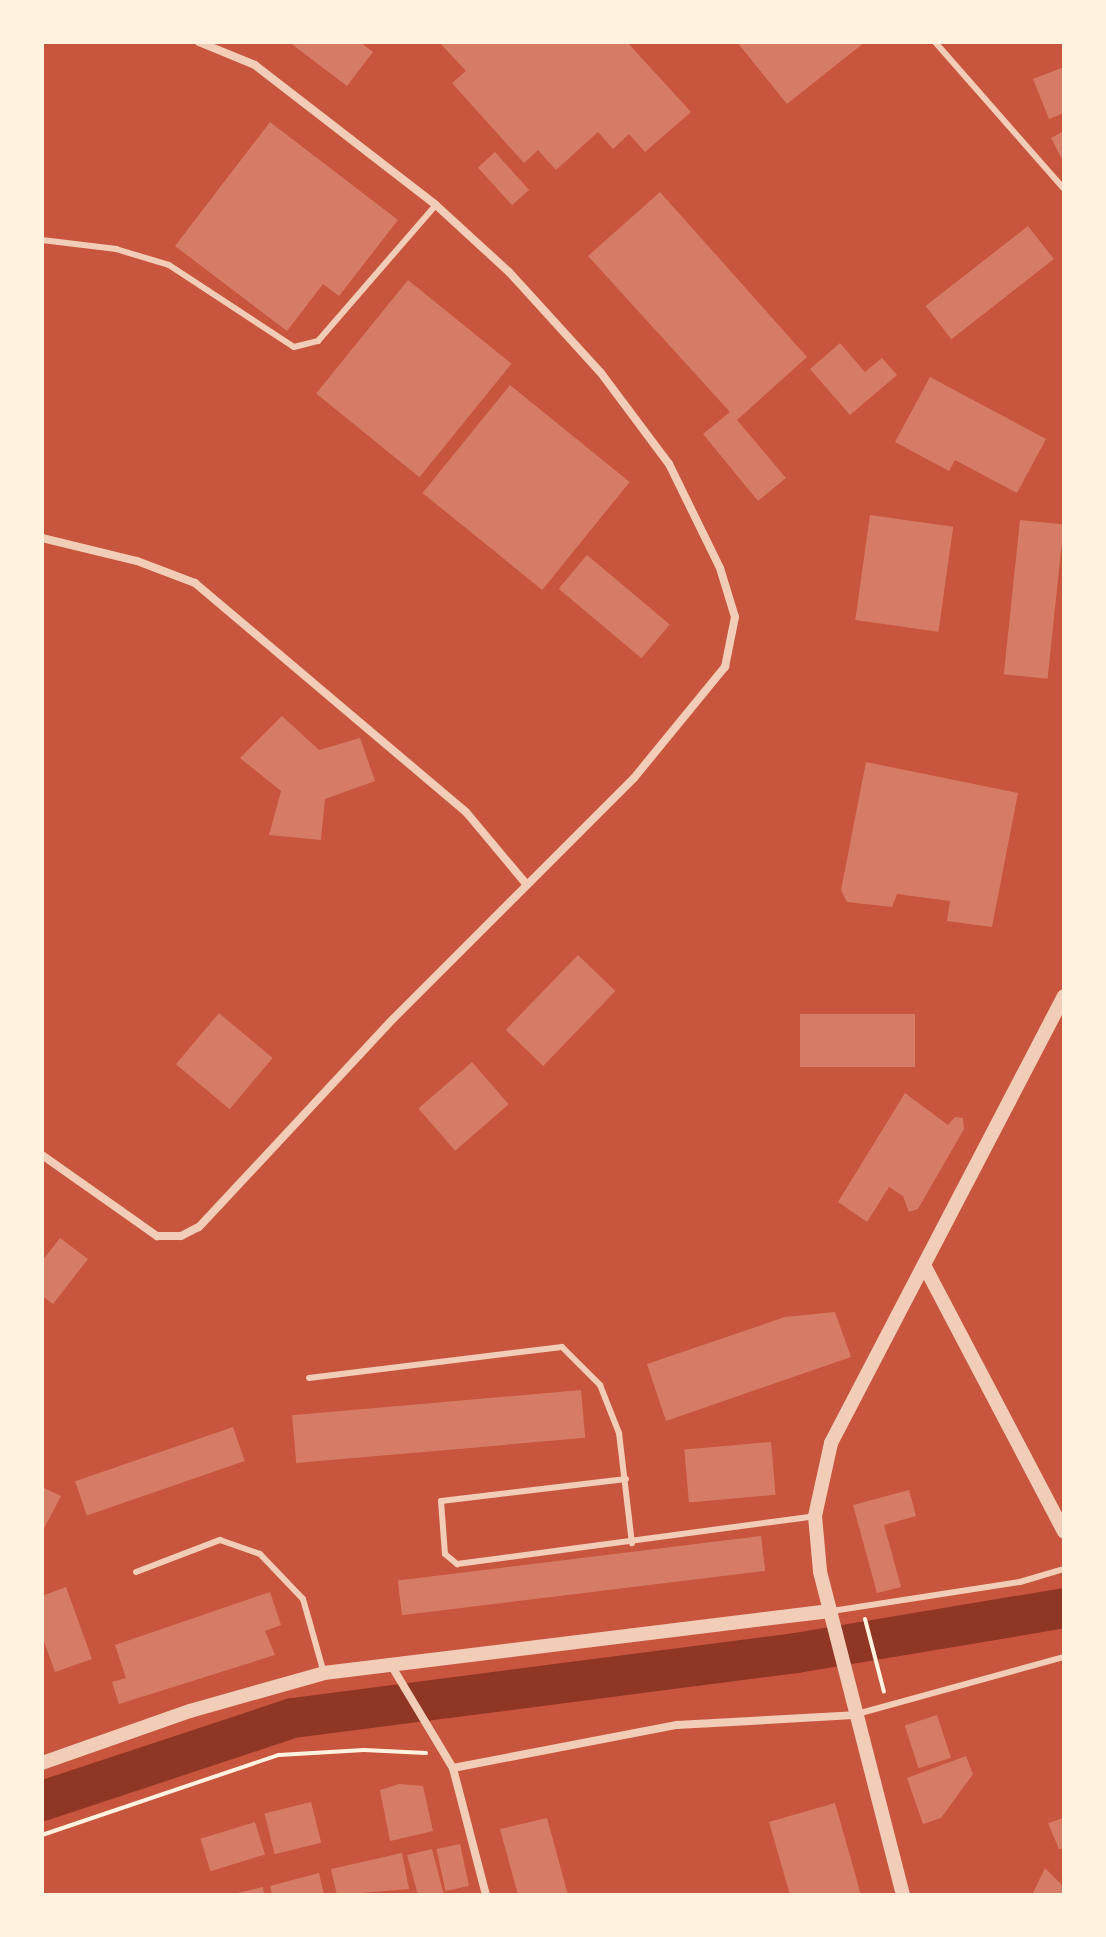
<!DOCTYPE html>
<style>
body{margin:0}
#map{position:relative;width:1106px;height:1937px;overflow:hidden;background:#c8553d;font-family:Signika,sans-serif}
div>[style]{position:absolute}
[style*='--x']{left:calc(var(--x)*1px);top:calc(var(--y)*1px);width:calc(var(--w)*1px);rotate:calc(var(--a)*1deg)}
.river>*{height:40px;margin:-20px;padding:0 20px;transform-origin:20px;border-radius:20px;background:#8f3625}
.building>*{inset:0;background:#d67c66;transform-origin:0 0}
.path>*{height:4px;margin:-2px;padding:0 2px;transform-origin:2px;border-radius:2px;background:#fff3e0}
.service>*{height:6px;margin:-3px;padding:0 3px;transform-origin:3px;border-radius:3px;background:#f1ccb7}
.minor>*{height:8px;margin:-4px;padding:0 4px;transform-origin:4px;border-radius:4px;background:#f1ccb7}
.tertiary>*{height:14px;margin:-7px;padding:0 7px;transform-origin:7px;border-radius:7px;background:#f1ccb7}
span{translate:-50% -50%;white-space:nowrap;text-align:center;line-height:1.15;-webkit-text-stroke:6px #fff3e0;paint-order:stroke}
.frame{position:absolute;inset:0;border:44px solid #fff3e0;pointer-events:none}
</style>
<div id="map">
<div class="river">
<i style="--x:42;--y:1801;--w:264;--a:-18.3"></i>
<i style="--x:293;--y:1718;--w:507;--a:-7.36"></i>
<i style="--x:796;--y:1653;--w:272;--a:-9.5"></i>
</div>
<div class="building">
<i style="clip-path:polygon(289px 42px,360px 42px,373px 52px,347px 86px)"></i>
<i style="clip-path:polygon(439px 42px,627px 42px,691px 112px,645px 152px,629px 134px,613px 149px,598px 132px,556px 170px,538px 150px,524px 163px,452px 83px,466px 71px)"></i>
<i style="clip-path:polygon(737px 42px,865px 42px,787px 104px)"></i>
<i style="clip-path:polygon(1064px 67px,1064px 113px,1049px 119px,1033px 79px)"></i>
<i style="clip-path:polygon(270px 122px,398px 220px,339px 296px,323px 284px,287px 331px,175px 246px)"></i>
<i style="clip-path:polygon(1064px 131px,1064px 163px,1051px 138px)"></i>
<i style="left:495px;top:152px;width:51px;height:23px;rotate:48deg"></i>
<i style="clip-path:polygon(660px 192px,807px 357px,737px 420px,786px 478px,758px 501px,703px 434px,730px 412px,588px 256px)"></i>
<i style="left:1028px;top:226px;width:42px;height:130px;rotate:52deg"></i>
<i style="left:408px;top:280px;width:133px;height:146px;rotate:39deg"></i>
<i style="clip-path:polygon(840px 343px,865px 372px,882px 358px,897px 375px,850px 415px,810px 369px)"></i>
<i style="clip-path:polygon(930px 377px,1046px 439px,1017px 493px,955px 460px,949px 471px,895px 442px)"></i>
<i style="left:510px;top:385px;width:154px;height:139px;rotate:39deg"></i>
<i style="left:870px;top:515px;width:84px;height:106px;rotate:8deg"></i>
<i style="left:1020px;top:520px;width:44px;height:155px;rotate:6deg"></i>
<i style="left:587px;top:555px;width:108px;height:44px;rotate:40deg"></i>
<i style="clip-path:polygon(282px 716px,319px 750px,360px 738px,375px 781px,325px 799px,321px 840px,269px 835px,281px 791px,240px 758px)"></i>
<i style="clip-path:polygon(866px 762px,1018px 793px,992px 927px,947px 921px,950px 901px,897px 894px,892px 907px,847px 902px,841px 890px)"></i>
<i style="left:578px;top:955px;width:52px;height:104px;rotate:44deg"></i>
<i style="left:219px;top:1013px;width:70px;height:67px;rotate:40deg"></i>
<i style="left:800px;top:1014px;width:115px;height:53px"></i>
<i style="left:472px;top:1062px;width:56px;height:71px;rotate:49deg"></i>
<i style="clip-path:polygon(905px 1093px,948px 1125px,955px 1117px,963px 1118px,964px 1129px,918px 1209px,909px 1212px,903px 1196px,889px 1187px,867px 1222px,838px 1202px)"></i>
<i style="clip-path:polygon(60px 1238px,88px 1259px,53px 1304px,42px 1296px,42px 1261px)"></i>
<i style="clip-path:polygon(835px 1312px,851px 1357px,666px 1421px,647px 1364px,785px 1317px)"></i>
<i style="left:581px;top:1390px;width:48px;height:290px;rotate:85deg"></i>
<i style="left:233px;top:1427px;width:36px;height:167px;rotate:71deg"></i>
<i style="left:771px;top:1442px;width:53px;height:87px;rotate:85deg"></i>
<i style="clip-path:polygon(42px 1487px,61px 1496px,42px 1532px)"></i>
<i style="clip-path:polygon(909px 1490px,916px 1516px,884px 1525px,901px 1587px,877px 1593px,853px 1505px)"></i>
<i style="left:761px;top:1536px;width:35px;height:366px;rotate:83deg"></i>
<i style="clip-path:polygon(66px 1587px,92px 1659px,55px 1672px,42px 1636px,42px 1596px)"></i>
<i style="clip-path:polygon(270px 1592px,281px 1625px,265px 1631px,275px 1655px,119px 1704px,112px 1682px,126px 1678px,115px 1645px)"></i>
<i style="left:937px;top:1715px;width:45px;height:34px;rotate:72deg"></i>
<i style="clip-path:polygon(966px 1756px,973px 1774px,941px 1818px,923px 1824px,907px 1778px)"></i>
<i style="clip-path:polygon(399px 1784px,423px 1786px,433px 1831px,390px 1841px,380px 1790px)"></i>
<i style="left:311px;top:1802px;width:42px;height:48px;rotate:76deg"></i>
<i style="clip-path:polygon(835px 1803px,861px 1895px,790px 1895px,769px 1822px)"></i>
<i style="clip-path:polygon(547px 1818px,568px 1895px,518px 1895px,500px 1829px)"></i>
<i style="clip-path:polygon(1064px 1818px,1064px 1848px,1059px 1849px,1048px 1823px)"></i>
<i style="left:255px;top:1822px;width:34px;height:57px;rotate:73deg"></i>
<i style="left:460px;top:1844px;width:43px;height:24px;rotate:78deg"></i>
<i style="clip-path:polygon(432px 1849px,444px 1895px,418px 1895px,407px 1855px)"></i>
<i style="clip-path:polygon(402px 1853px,409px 1889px,337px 1895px,331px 1869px)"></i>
<i style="clip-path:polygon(1045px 1868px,1061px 1884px,1064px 1895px,1032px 1895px)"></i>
<i style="clip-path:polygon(319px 1873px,324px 1895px,272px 1895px,270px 1886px)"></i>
<i style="clip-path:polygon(263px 1887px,264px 1895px,234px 1895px,233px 1894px)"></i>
</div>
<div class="path">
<i style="--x:865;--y:1619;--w:75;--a:75.4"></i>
<i style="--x:42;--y:1835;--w:250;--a:-18.7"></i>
<i style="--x:279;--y:1755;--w:85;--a:-3.4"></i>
<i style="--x:364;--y:1750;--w:62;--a:2.8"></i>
</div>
<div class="service">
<i style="--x:935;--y:42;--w:196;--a:48.7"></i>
<i style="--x:42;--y:240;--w:75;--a:6.9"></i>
<i style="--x:116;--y:249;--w:55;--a:16.8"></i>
<i style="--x:169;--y:265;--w:149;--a:33.3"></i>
<i style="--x:294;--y:347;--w:25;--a:-14"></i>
<i style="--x:318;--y:341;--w:180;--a:-49.1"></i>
<i style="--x:309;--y:1378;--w:255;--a:-7"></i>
<i style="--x:562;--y:1347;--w:54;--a:45"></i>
<i style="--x:600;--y:1385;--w:52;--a:68.4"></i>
<i style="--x:619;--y:1433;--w:111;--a:83.3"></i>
<i style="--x:626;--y:1479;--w:186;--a:173.2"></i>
<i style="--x:441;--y:1501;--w:53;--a:85.7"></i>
<i style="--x:445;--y:1554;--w:16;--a:40"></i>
<i style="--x:457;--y:1564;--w:361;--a:-7.6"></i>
<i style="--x:136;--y:1572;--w:90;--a:-20.9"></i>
<i style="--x:220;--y:1540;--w:42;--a:19.3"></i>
<i style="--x:260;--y:1554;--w:62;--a:46.3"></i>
<i style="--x:303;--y:1599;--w:77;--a:74.2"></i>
<i style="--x:832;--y:1611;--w:190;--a:-8.8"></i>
<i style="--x:1020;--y:1582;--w:46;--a:-16.5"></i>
<i style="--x:857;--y:1714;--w:215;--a:-15.4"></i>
</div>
<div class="minor">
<i style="--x:42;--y:538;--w:98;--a:13.6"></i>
<i style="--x:137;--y:561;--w:62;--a:20.8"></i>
<i style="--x:195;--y:583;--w:355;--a:40.2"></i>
<i style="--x:466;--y:812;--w:95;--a:50.1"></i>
<i style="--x:42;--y:1155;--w:141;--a:35.2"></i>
<i style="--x:157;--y:1236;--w:24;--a:0"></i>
<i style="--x:181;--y:1236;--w:20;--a:-27"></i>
<i style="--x:199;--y:1227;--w:284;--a:-47"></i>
<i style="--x:393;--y:1019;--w:341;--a:-45"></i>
<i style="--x:634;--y:778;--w:144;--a:-50.7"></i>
<i style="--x:725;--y:667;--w:51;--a:-78.7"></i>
<i style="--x:735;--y:617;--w:51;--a:-107"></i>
<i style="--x:720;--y:568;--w:116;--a:-116.1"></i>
<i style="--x:669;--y:464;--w:114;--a:-126.8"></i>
<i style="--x:601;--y:373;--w:137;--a:-132.3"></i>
<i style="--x:509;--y:272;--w:99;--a:-137.5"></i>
<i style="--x:436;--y:205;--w:229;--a:-142.3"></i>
<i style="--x:255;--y:65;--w:61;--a:-157.7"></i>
<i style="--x:391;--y:1665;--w:120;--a:59"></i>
<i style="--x:486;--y:1895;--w:131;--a:-104.6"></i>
<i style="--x:453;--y:1768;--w:228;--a:-10.9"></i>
<i style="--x:677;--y:1725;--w:177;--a:-3.2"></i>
</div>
<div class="tertiary">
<i style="--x:924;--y:1265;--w:301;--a:62.3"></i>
<i style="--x:42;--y:1763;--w:157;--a:-19.4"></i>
<i style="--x:190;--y:1711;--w:139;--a:-15.8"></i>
<i style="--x:324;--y:1673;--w:510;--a:-6.99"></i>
<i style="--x:903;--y:1895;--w:334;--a:-104.4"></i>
<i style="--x:820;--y:1571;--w:55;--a:-95.2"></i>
<i style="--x:815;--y:1516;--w:75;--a:-77.6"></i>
<i style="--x:831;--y:1443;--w:504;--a:-62.47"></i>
</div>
<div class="frame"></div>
</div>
